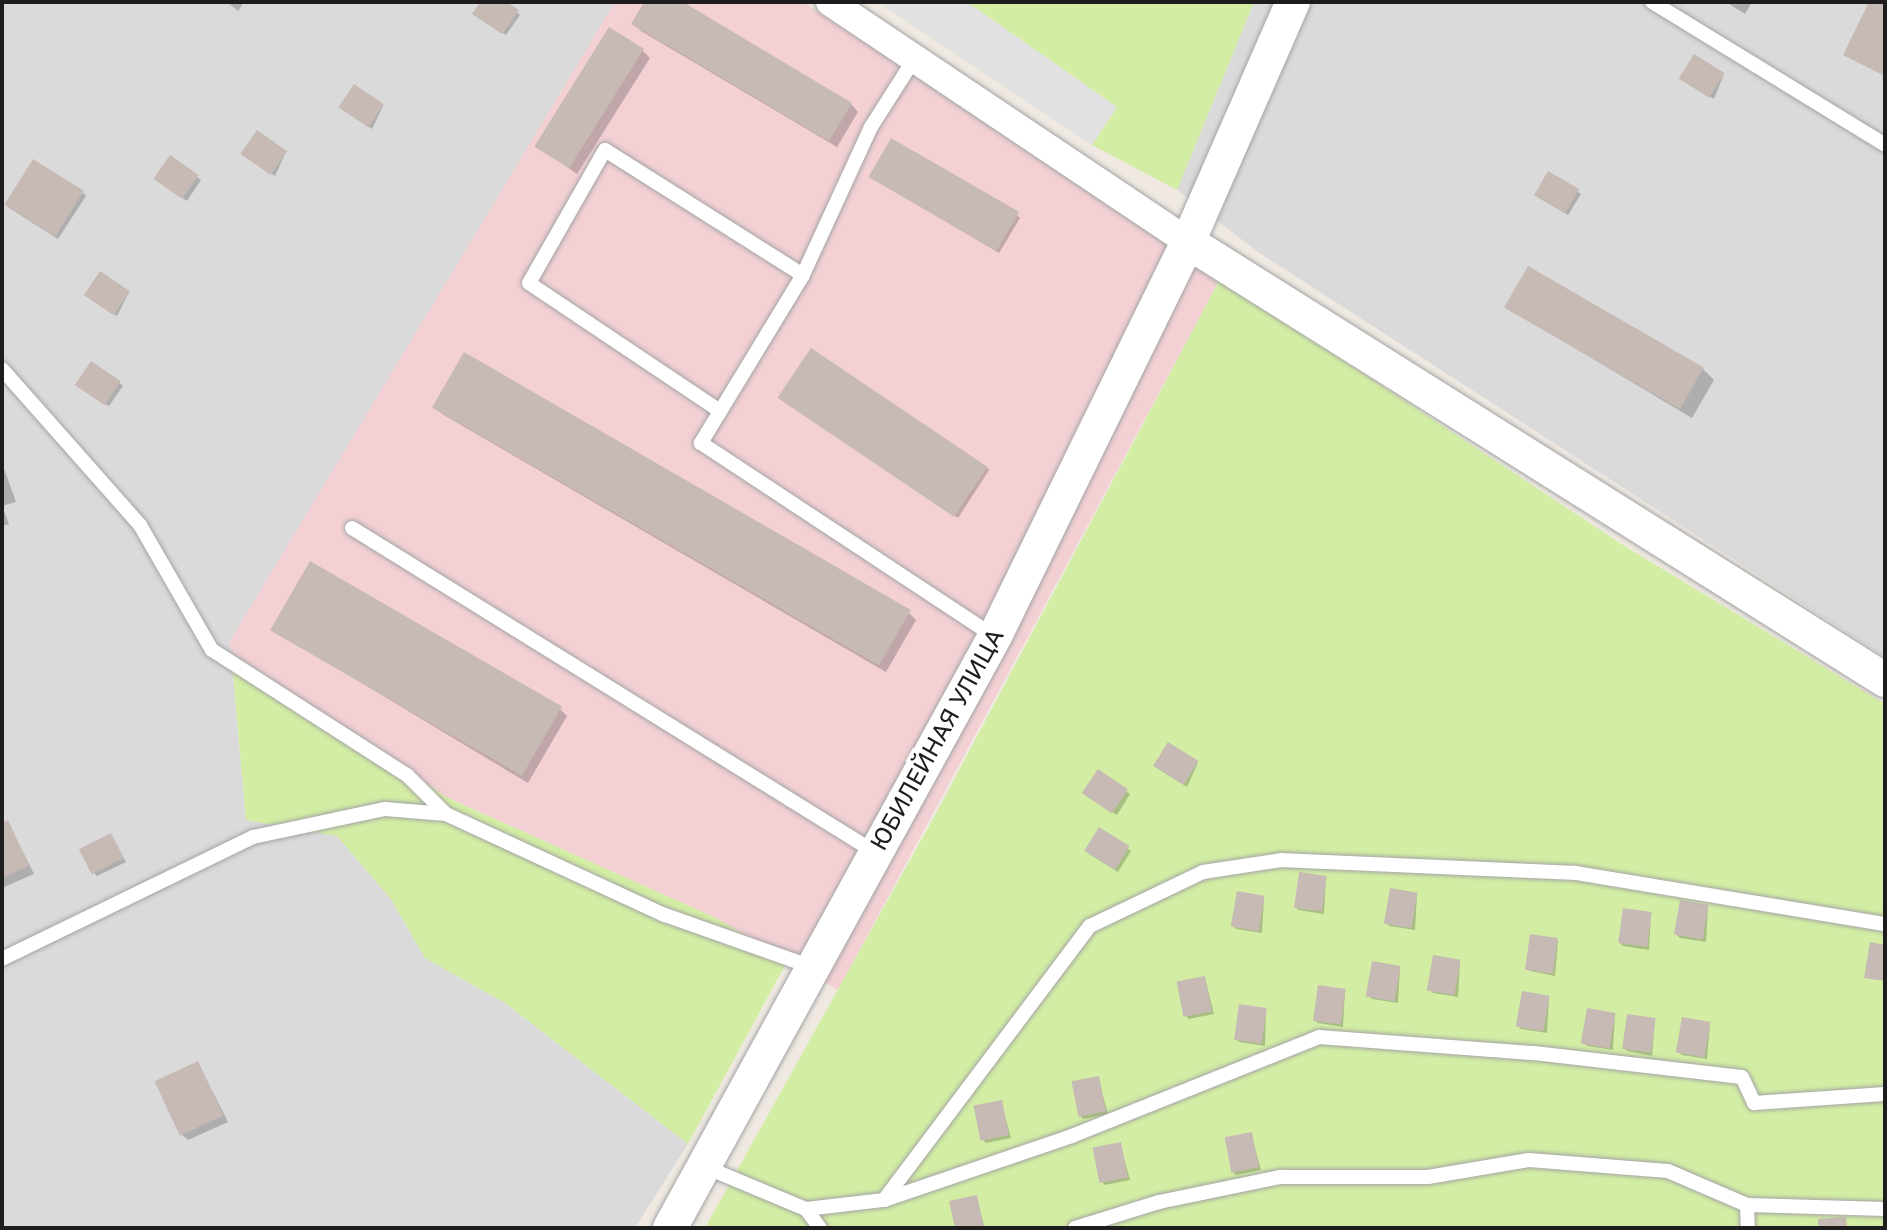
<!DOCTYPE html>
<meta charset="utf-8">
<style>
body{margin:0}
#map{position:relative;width:1887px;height:1230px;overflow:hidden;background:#efe9e2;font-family:"Golos Text",sans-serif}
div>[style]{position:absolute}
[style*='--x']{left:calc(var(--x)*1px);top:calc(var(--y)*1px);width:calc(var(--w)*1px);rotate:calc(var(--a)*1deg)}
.residential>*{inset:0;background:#dbdada}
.commercial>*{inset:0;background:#f2d0d4}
.grass>*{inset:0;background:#d3eea4}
.parking>*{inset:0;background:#e1e1e1}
.shadow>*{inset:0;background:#0003;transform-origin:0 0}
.building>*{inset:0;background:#c7bab5;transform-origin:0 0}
.roads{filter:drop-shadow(0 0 2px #a4a4a4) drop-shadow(0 0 2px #a4a4a4)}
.service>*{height:14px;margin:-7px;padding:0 7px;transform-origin:7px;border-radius:7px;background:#fff}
.minor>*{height:28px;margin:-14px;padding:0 14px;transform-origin:14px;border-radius:14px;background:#fff}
.tertiary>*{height:34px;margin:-17px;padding:0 17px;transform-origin:17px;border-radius:17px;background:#fff}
span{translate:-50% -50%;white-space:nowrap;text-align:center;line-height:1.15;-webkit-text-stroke:7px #fff;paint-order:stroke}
.street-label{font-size:24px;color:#1d1d1d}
.frame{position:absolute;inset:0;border:4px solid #1d1d1d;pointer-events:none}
</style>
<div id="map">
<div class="residential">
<i style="clip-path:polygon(2px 2px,615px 2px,230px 641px,246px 820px,337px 836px,391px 899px,425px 958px,505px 1003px,688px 1144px,635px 1228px,2px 1228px)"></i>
<i style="clip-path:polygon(1254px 2px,1885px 2px,1885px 657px,1258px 252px,1177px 190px)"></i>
</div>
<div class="commercial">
<i style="clip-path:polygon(615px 2px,803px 2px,1220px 279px,838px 990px,716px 918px,448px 798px,231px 653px,230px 641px)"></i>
</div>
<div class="grass">
<i style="clip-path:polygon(967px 2px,1254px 2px,1177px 190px,1092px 145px,1117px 107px)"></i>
<i style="clip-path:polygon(1220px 279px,1623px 545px,1885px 704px,1885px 1228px,705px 1228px,939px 808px)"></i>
<i style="clip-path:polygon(231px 653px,448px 798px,716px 918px,788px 960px,688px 1144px,505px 1003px,425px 958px,391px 899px,337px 836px,246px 820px)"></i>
</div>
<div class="parking">
<i style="clip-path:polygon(878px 2px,967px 2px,1117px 107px,1092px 145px)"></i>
</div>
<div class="shadow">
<i style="clip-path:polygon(227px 2px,244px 2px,238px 11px)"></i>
<i style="clip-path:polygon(483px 2px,503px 2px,520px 15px,506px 35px,478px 16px)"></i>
<i style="clip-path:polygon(647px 2px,679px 2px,851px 104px,858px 112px,837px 147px,641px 31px,634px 24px)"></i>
<i style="clip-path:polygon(1726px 2px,1752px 2px,1745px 14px)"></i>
<i style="clip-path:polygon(642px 50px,650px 58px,577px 174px,537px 146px)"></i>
<i style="clip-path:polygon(1724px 74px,1714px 99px,1685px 81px)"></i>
<i style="clip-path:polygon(383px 106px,372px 129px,344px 110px)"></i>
<i style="clip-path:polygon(286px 152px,275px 176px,247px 157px)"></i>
<i style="clip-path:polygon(170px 158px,201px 180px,187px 201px,159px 182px)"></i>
<i style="clip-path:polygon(1549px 174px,1581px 194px,1568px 215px,1539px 198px)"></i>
<i style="clip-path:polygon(874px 179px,1017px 215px,1020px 218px,999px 253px)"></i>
<i style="clip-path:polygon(83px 193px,86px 196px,58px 239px,9px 208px)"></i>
<i style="clip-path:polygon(129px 292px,117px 316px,89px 297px)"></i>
<i style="clip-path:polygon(1506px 307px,1703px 369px,1714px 380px,1692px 418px)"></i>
<i style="clip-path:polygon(465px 355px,909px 613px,916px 620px,886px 672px,442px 414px,434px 406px)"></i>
<i style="left:92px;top:364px;width:38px;height:25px;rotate:35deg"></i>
<i style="clip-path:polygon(783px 401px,986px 467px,989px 470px,958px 518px)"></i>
<i style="clip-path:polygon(2px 463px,16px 502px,2px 506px,9px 524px,2px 526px)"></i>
<i style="clip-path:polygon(272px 629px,560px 709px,567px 716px,528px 783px)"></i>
<i style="clip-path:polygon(1198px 763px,1187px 787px,1158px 769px)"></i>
<i style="clip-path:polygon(1099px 772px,1130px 794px,1117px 815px,1088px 797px)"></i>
<i style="clip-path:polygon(8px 822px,34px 874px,2px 888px,2px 825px)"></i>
<i style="clip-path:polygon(1100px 830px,1131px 851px,1118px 872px,1089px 854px)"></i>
<i style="clip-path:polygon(113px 838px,126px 862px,97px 876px,94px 873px)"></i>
<i style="clip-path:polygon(1326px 878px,1324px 914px,1298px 910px,1295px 906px)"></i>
<i style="clip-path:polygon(1417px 895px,1415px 930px,1389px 926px,1386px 923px)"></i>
<i style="clip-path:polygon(1264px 898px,1262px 933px,1236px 929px,1233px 926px)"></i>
<i style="clip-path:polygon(1708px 907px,1706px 942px,1680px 938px,1677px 935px)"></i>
<i style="clip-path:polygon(1651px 914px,1649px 950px,1623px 946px,1620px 943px)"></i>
<i style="clip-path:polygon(1558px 940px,1555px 976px,1530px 971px,1527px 968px)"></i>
<i style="clip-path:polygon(1460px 962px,1458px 997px,1433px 993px,1430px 990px)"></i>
<i style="clip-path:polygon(1400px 968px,1398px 1003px,1372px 999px,1369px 996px)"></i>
<i style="clip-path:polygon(1205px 978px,1214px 1014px,1189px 1019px,1186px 1016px)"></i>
<i style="clip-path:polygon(1345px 991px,1343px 1027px,1318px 1023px,1314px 1020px)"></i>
<i style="clip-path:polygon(1549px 998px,1547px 1033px,1521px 1029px,1518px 1026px)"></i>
<i style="clip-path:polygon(1266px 1010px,1265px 1046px,1239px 1042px,1236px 1038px)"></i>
<i style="clip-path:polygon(1615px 1015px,1613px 1050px,1587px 1046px,1584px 1043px)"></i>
<i style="clip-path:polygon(1655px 1020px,1652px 1056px,1627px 1051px,1624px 1048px)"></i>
<i style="clip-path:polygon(1710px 1024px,1707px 1059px,1682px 1055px,1679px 1052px)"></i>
<i style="clip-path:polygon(198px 1063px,228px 1122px,188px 1140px,180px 1133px)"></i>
<i style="clip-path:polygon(1098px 1078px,1108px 1114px,1083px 1119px,1080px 1116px)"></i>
<i style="clip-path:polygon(1001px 1102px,1011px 1138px,986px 1143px,983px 1140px)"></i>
<i style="clip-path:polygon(1251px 1134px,1261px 1170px,1236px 1175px,1233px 1172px)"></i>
<i style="clip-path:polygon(1120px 1144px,1130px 1180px,1105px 1185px,1102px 1182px)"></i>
<i style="clip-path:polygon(976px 1197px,985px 1228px,957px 1228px)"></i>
</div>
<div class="building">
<i style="clip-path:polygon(480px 2px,507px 2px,519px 10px,502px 34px,472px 14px)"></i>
<i style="clip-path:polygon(644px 2px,683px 2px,852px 103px,829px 141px,631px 24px)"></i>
<i style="clip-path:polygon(1869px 2px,1885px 2px,1885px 76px,1843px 55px)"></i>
<i style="left:609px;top:27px;width:41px;height:141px;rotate:32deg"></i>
<i style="left:1694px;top:54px;width:36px;height:29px;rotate:32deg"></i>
<i style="left:354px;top:84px;width:36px;height:28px;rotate:34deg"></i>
<i style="left:257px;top:130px;width:37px;height:29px;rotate:35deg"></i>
<i style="left:891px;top:138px;width:148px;height:45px;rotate:30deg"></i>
<i style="left:170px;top:155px;width:35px;height:29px;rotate:35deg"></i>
<i style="left:33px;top:159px;width:60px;height:54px;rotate:32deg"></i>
<i style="left:1548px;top:171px;width:36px;height:28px;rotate:30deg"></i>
<i style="left:1528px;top:266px;width:203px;height:48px;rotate:30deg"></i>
<i style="left:100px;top:271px;width:36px;height:29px;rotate:34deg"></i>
<i style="left:811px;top:348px;width:213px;height:60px;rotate:34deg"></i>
<i style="left:464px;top:352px;width:516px;height:64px;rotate:30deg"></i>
<i style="left:91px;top:361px;width:36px;height:29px;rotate:34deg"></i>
<i style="left:310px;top:561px;width:291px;height:80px;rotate:30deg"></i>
<i style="left:1168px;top:742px;width:36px;height:28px;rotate:32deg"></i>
<i style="left:1098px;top:769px;width:36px;height:29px;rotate:34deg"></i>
<i style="clip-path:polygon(8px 820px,29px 866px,2px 878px,2px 823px)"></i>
<i style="left:1099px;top:827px;width:36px;height:28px;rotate:32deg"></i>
<i style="left:111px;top:833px;width:28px;height:36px;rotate:63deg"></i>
<i style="left:1299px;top:872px;width:28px;height:36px;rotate:8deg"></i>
<i style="left:1390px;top:888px;width:28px;height:36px;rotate:10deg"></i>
<i style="left:1237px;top:891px;width:28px;height:36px;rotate:10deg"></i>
<i style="left:1680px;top:900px;width:29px;height:35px;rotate:10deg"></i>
<i style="left:1623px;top:908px;width:29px;height:35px;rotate:8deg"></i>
<i style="left:1530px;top:934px;width:28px;height:36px;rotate:8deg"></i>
<i style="clip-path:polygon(1870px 942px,1885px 945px,1885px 981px,1864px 978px)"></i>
<i style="left:1433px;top:955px;width:28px;height:36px;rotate:10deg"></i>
<i style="left:1372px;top:961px;width:29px;height:36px;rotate:10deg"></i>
<i style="left:1205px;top:976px;width:36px;height:29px;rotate:79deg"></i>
<i style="left:1318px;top:985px;width:28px;height:36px;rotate:8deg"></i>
<i style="left:1522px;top:991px;width:28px;height:36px;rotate:10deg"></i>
<i style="left:1239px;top:1004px;width:28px;height:36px;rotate:8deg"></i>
<i style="left:1587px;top:1008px;width:29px;height:36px;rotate:10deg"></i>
<i style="left:1627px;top:1014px;width:29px;height:35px;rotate:8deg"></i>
<i style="left:1682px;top:1017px;width:29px;height:36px;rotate:10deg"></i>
<i style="left:198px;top:1061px;width:60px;height:48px;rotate:65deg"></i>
<i style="left:1099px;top:1076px;width:36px;height:28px;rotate:79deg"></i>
<i style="left:1002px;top:1100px;width:36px;height:29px;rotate:79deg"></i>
<i style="left:1252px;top:1132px;width:36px;height:28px;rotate:79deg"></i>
<i style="left:1121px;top:1142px;width:36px;height:29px;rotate:79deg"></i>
<i style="clip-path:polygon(977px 1195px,984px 1228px,955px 1228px,949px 1201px)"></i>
<i style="clip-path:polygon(1846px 1217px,1847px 1228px,1818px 1228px,1818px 1219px)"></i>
</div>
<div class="roads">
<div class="service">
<i style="--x:1652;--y:2;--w:273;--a:31.5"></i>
<i style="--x:915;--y:58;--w:82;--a:122.5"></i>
<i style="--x:871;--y:127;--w:163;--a:114.7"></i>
<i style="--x:803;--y:275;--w:197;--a:121.3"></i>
<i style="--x:701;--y:443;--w:351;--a:33.4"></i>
<i style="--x:2;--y:369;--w:208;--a:48.5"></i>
<i style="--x:140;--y:525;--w:144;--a:60.1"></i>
<i style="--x:212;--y:650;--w:232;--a:32.7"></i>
<i style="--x:407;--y:775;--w:55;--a:45"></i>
<i style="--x:717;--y:409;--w:226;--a:-146.2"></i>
<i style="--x:529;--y:283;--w:153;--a:-60.3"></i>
<i style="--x:605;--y:150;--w:234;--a:32.3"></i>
<i style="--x:352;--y:528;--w:613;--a:31.8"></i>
<i style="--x:2;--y:959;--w:279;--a:-25.9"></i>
<i style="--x:253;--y:837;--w:135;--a:-12"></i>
<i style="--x:385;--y:809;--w:61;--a:4.7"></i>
<i style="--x:446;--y:814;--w:241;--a:24.8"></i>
<i style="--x:665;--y:915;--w:153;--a:19.5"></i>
<i style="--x:703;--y:1166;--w:112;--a:22.7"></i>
<i style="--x:806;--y:1209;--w:79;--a:-6.6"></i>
<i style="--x:884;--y:1200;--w:343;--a:-53.1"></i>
<i style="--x:1090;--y:926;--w:125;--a:-25.5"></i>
<i style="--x:1203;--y:872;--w:79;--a:-8.7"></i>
<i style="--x:1281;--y:860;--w:295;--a:2.5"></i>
<i style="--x:1576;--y:873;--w:313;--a:9.4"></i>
<i style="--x:884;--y:1200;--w:199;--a:-18.8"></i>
<i style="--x:1072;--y:1136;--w:266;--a:-21.8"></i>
<i style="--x:1319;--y:1037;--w:216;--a:4.3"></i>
<i style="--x:1534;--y:1053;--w:209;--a:6.6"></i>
<i style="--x:1742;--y:1077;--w:29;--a:65"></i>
<i style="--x:1754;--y:1103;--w:131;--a:-3.9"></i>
<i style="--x:1747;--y:1205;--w:23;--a:88"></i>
<i style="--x:806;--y:1209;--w:24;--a:54"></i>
<i style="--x:1075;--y:1228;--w:88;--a:-17.2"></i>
<i style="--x:1159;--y:1202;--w:124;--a:-11.7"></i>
<i style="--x:1280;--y:1177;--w:148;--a:0"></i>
<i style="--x:1428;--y:1177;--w:102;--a:-9.6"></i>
<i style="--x:1529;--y:1160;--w:139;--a:4.5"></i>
<i style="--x:1668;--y:1171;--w:86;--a:23.3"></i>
<i style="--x:1747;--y:1205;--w:138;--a:1.7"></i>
</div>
<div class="minor">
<i style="--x:830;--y:2;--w:431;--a:33.8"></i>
</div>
<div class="tertiary">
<i style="--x:1188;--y:242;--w:823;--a:32.15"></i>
<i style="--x:670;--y:1228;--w:675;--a:-61.23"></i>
<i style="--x:995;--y:636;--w:439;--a:-63.9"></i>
<i style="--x:1188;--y:242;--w:262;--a:-66.4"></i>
</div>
</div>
<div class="street-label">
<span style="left:936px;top:739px;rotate:-61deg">ЮБИЛЕЙНАЯ УЛИЦА</span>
</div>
<div class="frame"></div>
</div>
